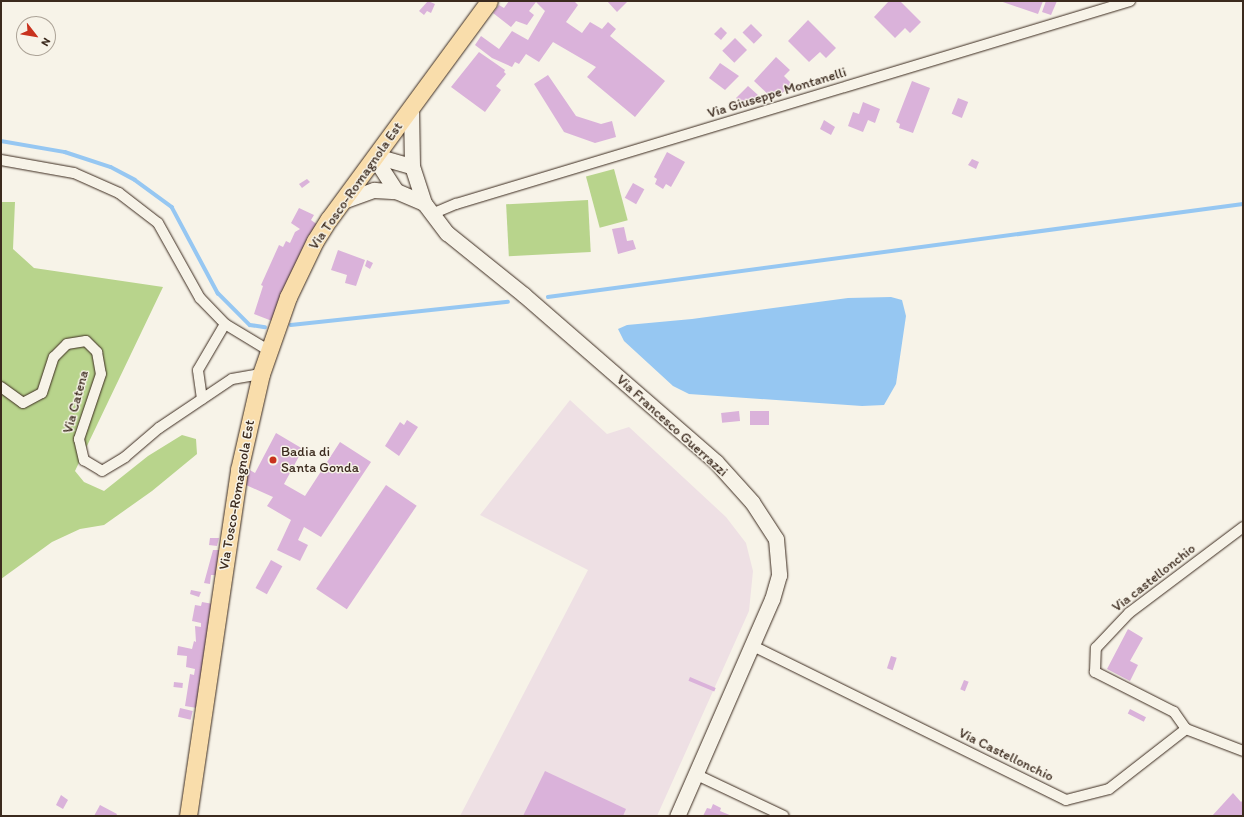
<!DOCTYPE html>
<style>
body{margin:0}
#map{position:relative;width:1244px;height:817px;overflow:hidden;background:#f7f3e8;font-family:Itim,sans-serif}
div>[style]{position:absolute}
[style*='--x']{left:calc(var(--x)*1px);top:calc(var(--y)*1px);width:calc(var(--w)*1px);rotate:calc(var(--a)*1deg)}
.built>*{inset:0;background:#eee0e4}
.green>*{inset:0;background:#b8d48c;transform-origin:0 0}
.water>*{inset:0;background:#96c7f2}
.stream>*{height:3.5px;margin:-1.75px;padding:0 1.75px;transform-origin:1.75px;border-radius:1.75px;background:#96c7f2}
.building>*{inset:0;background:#dab2da;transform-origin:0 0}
.roads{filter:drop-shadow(0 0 1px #3b2a1e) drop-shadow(0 0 1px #3b2a1e)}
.street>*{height:10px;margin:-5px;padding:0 5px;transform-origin:5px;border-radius:5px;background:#f7f3e8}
.secondary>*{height:15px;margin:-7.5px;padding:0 7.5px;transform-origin:7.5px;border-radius:7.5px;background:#f7f3e8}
.primary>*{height:17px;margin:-8.5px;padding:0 8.5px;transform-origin:8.5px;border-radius:8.5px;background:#f9ddab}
.dots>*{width:11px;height:11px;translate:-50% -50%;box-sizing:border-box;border:2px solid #f7f3e8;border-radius:50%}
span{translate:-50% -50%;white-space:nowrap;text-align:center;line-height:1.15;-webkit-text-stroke:3px #f7f3e8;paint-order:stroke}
.street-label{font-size:14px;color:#3b2a1e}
.poi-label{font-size:14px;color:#3b2a1e}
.left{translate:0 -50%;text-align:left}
.frame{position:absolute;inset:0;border:2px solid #3b2a1e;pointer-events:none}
.north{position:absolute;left:16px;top:16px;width:40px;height:40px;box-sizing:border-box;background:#f7f3e8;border:1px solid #aca397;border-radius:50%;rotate:121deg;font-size:11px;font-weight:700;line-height:16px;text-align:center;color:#3b2a1e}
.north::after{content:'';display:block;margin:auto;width:14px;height:18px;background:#c8321e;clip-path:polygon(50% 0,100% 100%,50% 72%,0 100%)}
</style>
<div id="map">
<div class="built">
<i style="clip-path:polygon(570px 400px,607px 434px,629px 427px,726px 517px,746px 543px,753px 571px,749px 611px,657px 816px,460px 816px,588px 570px,480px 515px)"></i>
</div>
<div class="green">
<i style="left:614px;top:169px;width:53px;height:29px;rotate:75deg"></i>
<i style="left:588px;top:200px;width:52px;height:82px;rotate:87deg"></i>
<i style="clip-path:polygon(1px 202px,15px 202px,13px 249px,34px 268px,163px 287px,75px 471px,84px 482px,104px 491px,148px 456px,182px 435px,196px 439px,197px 454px,152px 491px,104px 525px,80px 529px,52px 542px,1px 579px)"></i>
</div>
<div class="water">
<i style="clip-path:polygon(891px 297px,902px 300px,906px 316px,896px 384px,884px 405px,862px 406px,689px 394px,673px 386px,624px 341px,618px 329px,627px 325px,692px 319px,848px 298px)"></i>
</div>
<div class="stream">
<i style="--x:1;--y:141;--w:65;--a:9.8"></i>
<i style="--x:65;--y:152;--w:48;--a:18.1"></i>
<i style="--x:111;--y:167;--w:27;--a:28"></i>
<i style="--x:135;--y:180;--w:46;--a:36.1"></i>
<i style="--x:172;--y:207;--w:98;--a:61.9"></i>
<i style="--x:218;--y:293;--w:45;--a:45"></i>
<i style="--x:250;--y:325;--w:15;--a:8"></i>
<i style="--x:548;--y:297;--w:701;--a:-7.62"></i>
<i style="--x:291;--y:325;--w:218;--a:-6.1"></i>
</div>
<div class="building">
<i style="clip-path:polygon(428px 1px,435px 4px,431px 13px,427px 11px,424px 15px,419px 11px)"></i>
<i style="clip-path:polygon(509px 1px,574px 1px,578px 5px,566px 22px,582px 33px,590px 22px,602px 29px,608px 22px,616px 29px,610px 36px,665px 81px,635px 117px,587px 77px,596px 67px,553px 42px,539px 62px,526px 54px,519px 64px,515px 62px,512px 67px,492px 58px,475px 45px,481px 36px,499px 49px,512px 31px,528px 40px,545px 11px,536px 2px,529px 11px,534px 15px,527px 25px,516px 21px,511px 27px,493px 13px,499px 5px,504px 8px)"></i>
<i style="clip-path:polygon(607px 1px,626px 1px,627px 2px,617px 12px)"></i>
<i style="clip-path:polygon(889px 1px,900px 1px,921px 22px,910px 33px,905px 28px,895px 38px,874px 17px)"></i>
<i style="clip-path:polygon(1000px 1px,1043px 1px,1038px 14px)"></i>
<i style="clip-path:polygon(1046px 1px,1057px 1px,1051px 15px,1042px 12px)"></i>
<i style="clip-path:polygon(808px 20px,836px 48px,826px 58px,820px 52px,809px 62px,788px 41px)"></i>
<i style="left:751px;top:24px;width:16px;height:12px;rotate:45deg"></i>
<i style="clip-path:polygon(721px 27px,727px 33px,721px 40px,714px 34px)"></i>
<i style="left:735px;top:38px;width:17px;height:18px;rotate:45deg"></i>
<i style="clip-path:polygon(479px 52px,505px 70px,504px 72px,506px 74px,496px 86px,501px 90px,485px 112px,451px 87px)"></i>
<i style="clip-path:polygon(776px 57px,790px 70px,784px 76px,792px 84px,779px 96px,777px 94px,773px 99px,754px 81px)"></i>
<i style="clip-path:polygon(720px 63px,739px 76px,725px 90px,709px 78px)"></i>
<i style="clip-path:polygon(548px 75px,576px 116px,601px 124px,612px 121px,616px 137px,595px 143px,564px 132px,534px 84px)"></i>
<i style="clip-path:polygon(912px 81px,930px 88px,913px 133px,899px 128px,900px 124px,896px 122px)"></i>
<i style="clip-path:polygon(748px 86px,758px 95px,751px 103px,748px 100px,743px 105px,736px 98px)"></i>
<i style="left:958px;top:98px;width:11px;height:17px;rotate:22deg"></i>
<i style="clip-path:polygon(863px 102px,880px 109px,875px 123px,868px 120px,863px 132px,848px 126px,853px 112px,859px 114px)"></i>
<i style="clip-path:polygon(824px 120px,835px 127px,831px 135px,820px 129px)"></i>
<i style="clip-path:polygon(667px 152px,685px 162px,671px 187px,666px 184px,663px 189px,655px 184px,657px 179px,654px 177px)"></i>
<i style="clip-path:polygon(972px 159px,979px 162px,976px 169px,968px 165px)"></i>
<i style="clip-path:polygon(307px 179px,310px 182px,302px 188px,299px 184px)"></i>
<i style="left:633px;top:183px;width:13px;height:17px;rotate:29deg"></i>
<i style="clip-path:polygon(299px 208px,314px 215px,311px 220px,318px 225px,308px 236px,272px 321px,254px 314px,263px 286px,261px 285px,279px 245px,283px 247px,286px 241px,290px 243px,295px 232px,300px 229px,291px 223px)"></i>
<i style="clip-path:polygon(624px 227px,627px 241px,633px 240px,636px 249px,618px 254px,612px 229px)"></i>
<i style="clip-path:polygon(338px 250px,365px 260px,356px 286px,345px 283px,347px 275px,331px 270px)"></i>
<i style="clip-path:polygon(367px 260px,373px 263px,370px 269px,365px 266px)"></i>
<i style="left:739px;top:411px;width:10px;height:18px;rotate:84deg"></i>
<i style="left:750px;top:411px;width:19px;height:14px"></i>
<i style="clip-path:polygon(407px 420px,418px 427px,399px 456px,385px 446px,400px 422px,404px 425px)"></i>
<i style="clip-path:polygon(276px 433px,303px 449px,284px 484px,305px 496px,340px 442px,371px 462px,321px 537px,304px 527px,298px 540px,308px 545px,300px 561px,277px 550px,291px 520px,267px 506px,273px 497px,246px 485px,248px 469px,255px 473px)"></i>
<i style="left:386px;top:485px;width:37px;height:125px;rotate:34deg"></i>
<i style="clip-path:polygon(210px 538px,219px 538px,217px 546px,209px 545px)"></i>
<i style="clip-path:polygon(213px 550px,219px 550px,217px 575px,211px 575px,210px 584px,204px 583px)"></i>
<i style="left:271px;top:560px;width:13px;height:32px;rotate:29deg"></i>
<i style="clip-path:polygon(191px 590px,201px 592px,199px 597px,190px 594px)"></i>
<i style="clip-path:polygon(202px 602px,213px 604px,197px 708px,185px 706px,190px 674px,194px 675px,195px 669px,186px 667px,187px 656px,177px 655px,178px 646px,192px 649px,194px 641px,196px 642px,195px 626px,201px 627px,201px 623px,192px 621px,195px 605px,201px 606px)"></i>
<i style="clip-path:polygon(1128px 629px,1143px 638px,1130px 661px,1138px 665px,1130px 681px,1107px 669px)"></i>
<i style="left:891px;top:656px;width:6px;height:13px;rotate:18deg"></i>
<i style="left:690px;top:677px;width:28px;height:4px;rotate:23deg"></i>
<i style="left:964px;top:680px;width:5px;height:10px;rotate:22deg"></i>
<i style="left:174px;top:682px;width:9px;height:5px;rotate:6deg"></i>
<i style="left:180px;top:708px;width:13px;height:9px;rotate:13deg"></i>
<i style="left:1130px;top:709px;width:18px;height:5px;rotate:27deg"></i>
<i style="clip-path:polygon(545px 771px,626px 809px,623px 816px,523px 816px)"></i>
<i style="clip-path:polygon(1233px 793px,1241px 802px,1243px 800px,1243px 816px,1212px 816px)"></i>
<i style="clip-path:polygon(61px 795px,68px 800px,63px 809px,56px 805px)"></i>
<i style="clip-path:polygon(713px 804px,721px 808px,720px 811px,732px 816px,703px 816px,707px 808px,711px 809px)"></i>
<i style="clip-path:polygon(100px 805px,117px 814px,116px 816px,94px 816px)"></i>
</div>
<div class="roads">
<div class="street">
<i style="--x:1;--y:160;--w:74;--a:10.1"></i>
<i style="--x:74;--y:173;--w:49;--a:24"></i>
<i style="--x:119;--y:193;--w:49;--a:37.6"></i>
<i style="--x:158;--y:223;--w:86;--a:60.8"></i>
<i style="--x:200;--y:298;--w:36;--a:46"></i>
<i style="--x:225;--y:324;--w:50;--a:31.2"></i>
<i style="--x:432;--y:214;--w:26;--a:-23"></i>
<i style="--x:456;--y:204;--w:704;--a:-16.76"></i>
<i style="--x:1;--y:387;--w:27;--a:36"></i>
<i style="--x:23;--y:403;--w:21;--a:-28"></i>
<i style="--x:42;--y:393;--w:38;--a:-72"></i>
<i style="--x:54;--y:357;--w:18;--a:-45"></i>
<i style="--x:67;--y:344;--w:19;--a:-9"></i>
<i style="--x:86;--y:341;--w:16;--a:45"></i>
<i style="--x:97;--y:352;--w:22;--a:80"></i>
<i style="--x:101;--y:374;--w:69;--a:108.7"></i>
<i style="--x:79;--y:439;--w:22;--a:77"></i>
<i style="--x:84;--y:460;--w:21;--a:31"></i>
<i style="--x:102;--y:471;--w:27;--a:-31"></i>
<i style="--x:125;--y:457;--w:45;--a:-40.5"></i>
<i style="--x:159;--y:428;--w:88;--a:-33.9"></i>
<i style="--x:232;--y:379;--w:29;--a:-10"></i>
<i style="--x:202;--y:399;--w:29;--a:-98"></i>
<i style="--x:198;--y:370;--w:53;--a:-59.6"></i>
<i style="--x:751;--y:645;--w:351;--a:26.2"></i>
<i style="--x:1066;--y:800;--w:44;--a:-14.3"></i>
<i style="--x:1109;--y:789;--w:98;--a:-37.9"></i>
<i style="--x:1186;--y:729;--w:61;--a:21.1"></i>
<i style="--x:1186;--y:729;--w:21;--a:-125"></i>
<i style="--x:1174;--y:712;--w:89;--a:-153.1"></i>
<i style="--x:1095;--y:672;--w:24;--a:-88"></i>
<i style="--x:1096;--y:648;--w:48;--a:-46.7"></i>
<i style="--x:1129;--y:613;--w:143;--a:-37"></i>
<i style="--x:695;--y:774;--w:98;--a:25.3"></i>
</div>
<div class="secondary">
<i style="--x:411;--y:108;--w:58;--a:89"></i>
<i style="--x:412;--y:166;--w:39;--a:72"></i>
<i style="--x:424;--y:203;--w:38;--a:53"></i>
<i style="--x:447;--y:233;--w:99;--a:38.8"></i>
<i style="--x:524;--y:295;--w:254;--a:41"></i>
<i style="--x:716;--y:462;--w:54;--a:48"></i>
<i style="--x:752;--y:502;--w:44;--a:57"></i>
<i style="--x:776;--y:539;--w:36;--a:85"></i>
<i style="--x:779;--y:575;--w:25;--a:106"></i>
<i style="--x:772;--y:599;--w:237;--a:113.6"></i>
<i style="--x:376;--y:156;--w:37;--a:16"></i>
<i style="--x:374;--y:157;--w:40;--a:57.1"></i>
<i style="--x:343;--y:201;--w:33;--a:-20"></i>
<i style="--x:374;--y:190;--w:22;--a:3"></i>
<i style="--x:396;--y:191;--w:30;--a:23"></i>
</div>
<div class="primary">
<i style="--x:188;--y:816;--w:350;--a:-81.6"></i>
<i style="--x:239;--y:470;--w:98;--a:-77.1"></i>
<i style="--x:261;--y:374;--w:82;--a:-70.7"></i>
<i style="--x:288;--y:297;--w:62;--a:-64.3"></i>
<i style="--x:315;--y:241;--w:26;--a:-58"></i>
<i style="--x:329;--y:219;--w:270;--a:-53.7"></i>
</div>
</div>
<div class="dots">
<i style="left:273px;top:460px;background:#c8321e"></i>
</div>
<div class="street-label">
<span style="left:777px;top:93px;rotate:-17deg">Via Giuseppe Montanelli</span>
<span style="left:356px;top:186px;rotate:-55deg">Via Tosco-Romagnola Est</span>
<span style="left:76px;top:402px;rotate:-75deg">Via Catena</span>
<span style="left:672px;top:426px;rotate:42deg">Via Francesco Guerrazzi</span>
<span style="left:237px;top:495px;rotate:-80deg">Via Tosco-Romagnola Est</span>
<span style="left:1154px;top:578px;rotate:-38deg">Via castellonchio</span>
<span style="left:1006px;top:755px;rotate:26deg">Via Castellonchio</span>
</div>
<div class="poi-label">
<span class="left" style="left:281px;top:460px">Badia di<br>Santa Gonda</span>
</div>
<div class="frame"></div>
<div class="north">N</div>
</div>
